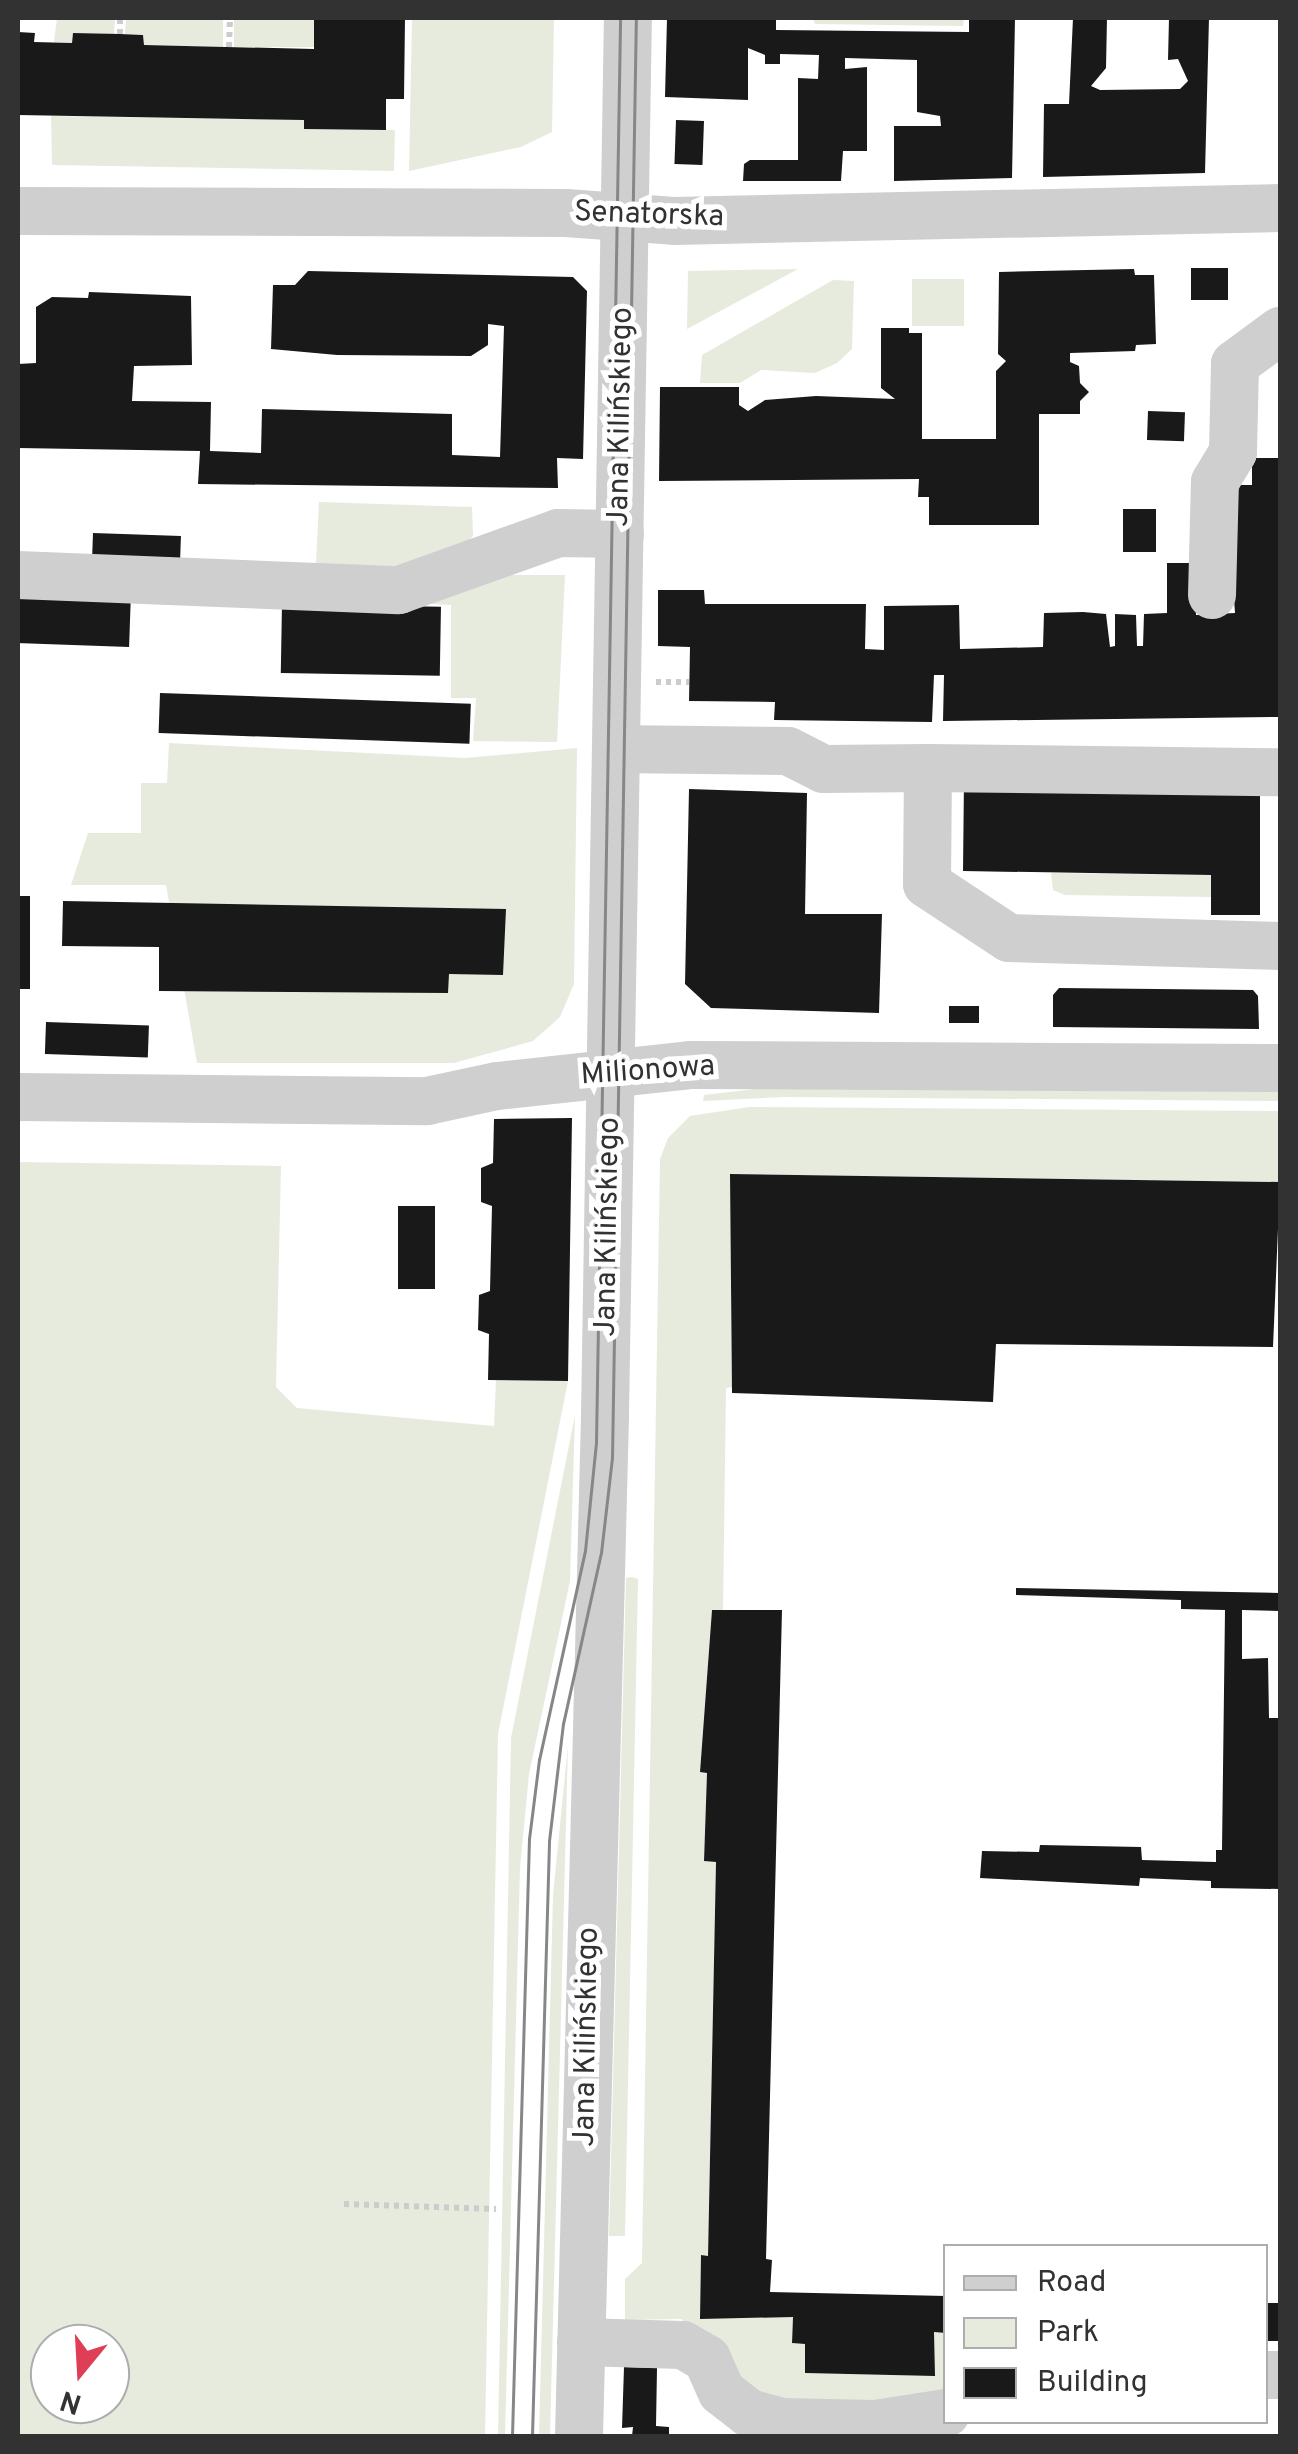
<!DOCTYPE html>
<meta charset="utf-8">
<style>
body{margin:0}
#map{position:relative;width:1298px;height:2454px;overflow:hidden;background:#fff;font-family:Overpass,sans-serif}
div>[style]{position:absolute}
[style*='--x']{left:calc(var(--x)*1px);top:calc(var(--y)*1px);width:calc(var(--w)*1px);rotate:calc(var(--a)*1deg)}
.green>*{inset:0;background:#e6ebde;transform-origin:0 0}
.building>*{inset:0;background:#191919;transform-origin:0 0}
.path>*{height:6px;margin-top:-3px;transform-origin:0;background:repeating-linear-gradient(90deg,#ccc 0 5px,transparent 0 10px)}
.minor>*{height:48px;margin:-24px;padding:0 24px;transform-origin:24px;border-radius:24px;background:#cfcfcf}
.tram>*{height:2.5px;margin:-1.25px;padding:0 1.25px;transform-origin:1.25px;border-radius:1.25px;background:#878787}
span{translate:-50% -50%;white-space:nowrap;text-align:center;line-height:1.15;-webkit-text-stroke:10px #fff;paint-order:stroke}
.street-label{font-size:30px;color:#323232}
.frame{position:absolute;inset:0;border:20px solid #323232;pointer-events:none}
.legend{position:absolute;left:943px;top:2244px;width:325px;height:180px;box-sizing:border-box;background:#fff;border:2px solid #adadad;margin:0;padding:12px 18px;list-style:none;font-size:30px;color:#323232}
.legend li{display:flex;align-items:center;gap:20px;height:50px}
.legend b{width:50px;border:2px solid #adadad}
.north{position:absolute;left:30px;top:2324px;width:100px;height:100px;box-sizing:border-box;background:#fff;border:2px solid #adadad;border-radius:50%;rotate:198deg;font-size:28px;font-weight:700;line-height:40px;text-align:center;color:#323232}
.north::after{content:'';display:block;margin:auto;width:35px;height:45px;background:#de3f56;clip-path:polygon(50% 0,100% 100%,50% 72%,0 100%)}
</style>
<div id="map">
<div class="green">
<i style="clip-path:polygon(57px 18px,115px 18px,114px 34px,73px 33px,72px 43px,54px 42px)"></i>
<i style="clip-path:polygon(126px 18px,223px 18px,223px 47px,144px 45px,143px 35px,125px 34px)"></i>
<i style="left:234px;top:18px;width:80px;height:29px"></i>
<i style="clip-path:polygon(412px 18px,554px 18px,552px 132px,521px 147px,409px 171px)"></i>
<i style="clip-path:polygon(813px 18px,964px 18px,963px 26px,815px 24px)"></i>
<i style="clip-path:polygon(51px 116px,304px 120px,304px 129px,395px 130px,394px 171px,52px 165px)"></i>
<i style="clip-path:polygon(798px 269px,687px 329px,688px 271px)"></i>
<i style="left:912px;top:279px;width:52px;height:47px"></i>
<i style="clip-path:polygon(833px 280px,854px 281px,852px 349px,837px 363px,815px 373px,761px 370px,740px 383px,700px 383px,702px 355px)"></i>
<i style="clip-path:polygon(319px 502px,472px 507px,473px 536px,456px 554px,399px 571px,316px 564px)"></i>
<i style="clip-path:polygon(501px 575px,565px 575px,557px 742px,473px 741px,476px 698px,451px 698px,451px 605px,409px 603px)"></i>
<i style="clip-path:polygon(169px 743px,465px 758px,577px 748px,574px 984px,560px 1017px,533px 1041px,454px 1063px,197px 1063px,166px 885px,71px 885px,88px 833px,141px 833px,141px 783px,167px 783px)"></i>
<i style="clip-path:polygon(1051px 873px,1211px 875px,1211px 897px,1065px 895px,1053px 890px)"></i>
<i style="clip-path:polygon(1280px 1087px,1280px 1101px,784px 1097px,703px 1101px,704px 1095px,764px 1088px)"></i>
<i style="clip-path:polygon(749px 1107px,1280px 1111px,1280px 1182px,730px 1174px,732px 1387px,726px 1388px,723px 1610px,712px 1610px,700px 1771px,707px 1773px,704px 1861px,716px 1862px,708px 2256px,701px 2256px,700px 2318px,793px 2317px,792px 2343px,805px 2344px,805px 2373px,934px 2376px,934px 2332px,945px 2333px,945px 2399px,876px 2409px,756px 2396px,734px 2379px,724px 2352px,681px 2319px,625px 2320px,625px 2279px,642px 2263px,660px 1159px,668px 1138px,690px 1116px)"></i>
<i style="clip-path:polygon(evenodd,18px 1162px,281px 1166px,276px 1387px,297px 1408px,494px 1426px,496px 1380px,568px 1381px,498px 1734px,485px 2436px,18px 2436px,18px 1162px,50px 2344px,110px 2344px,110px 2404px,50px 2404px,50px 2344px)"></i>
<i style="clip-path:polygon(575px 1415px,570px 1581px,529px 1774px,520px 1868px,505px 2436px,498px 2436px,511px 1738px)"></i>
<i style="clip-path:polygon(631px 1577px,638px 1579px,625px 2236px,609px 2236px,626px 1578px)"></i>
<i style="clip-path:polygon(568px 1745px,550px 2436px,539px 2436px,553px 1895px)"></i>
</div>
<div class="building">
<i style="clip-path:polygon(314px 18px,405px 18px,404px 99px,386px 99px,386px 130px,304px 129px,304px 120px,18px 115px,18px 32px,35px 33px,34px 42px,72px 43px,73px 33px,120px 34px,143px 35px,144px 45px,314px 49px)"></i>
<i style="clip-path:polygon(667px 18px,776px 18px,776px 30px,969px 32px,969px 18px,1015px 18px,1012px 178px,894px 181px,894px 126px,941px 126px,940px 116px,917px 112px,917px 60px,845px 58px,845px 69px,867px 67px,867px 151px,843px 151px,841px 181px,743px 181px,744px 164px,750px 160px,798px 160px,798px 78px,818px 79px,819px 55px,780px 54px,780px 64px,765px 64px,765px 55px,748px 48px,748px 100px,665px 97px)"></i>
<i style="clip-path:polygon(1073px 18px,1107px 18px,1106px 68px,1091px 86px,1100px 90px,1180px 89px,1188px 81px,1178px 59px,1168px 60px,1169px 18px,1209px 18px,1205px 173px,1043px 177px,1044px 104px,1069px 104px)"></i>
<i style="left:676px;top:120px;width:28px;height:44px;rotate:2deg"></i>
<i style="left:1191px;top:268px;width:37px;height:32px"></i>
<i style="clip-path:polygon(1134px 269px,1135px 275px,1154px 275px,1156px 344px,1136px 345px,1135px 351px,1070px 353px,1070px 362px,1079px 366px,1080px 383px,1089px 392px,1080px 401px,1080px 414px,1039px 414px,1039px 525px,929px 525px,929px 497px,918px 497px,919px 479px,659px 481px,660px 387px,739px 387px,739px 405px,748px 411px,765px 400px,816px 396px,895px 399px,881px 388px,881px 328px,909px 328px,909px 333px,922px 333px,922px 439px,996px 439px,996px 371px,1006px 361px,998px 354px,999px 272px)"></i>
<i style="clip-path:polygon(308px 271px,573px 277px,587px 291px,583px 459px,557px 458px,558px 488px,198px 484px,200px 451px,18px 448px,18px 364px,36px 363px,36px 307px,52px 297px,88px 298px,89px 292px,191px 296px,192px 365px,134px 366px,132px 401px,211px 402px,210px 451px,261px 453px,262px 409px,452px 414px,452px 455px,500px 457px,504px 326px,488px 324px,488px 345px,471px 356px,337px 355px,271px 349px,273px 285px,295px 285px)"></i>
<i style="left:1148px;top:411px;width:37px;height:29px;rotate:2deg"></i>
<i style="clip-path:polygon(1252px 458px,1280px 458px,1280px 717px,943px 721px,944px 675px,934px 675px,932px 722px,774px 720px,775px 702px,689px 701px,690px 647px,658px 646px,658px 590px,704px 590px,705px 604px,866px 604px,865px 649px,884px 650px,884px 606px,959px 605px,960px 649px,1043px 647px,1044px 613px,1083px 612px,1106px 614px,1110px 647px,1115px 646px,1115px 614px,1136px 615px,1137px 646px,1143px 646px,1144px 614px,1167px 613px,1167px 563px,1195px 563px,1196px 615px,1235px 613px,1226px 485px,1252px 485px)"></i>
<i style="left:1156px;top:509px;width:43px;height:33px;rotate:90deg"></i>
<i style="left:93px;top:533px;width:88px;height:35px;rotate:2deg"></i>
<i style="left:18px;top:590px;width:113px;height:53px;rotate:2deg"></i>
<i style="left:282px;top:604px;width:159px;height:69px;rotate:1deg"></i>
<i style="left:160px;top:693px;width:311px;height:40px;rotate:2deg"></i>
<i style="clip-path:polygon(964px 778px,1260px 781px,1260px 915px,1211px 915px,1211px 875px,963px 871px)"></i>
<i style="clip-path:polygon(689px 789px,807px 793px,805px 914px,882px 914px,879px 1013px,711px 1008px,685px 984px)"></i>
<i style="left:18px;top:896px;width:12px;height:93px"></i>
<i style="clip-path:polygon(63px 901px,506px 909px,503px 975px,449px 974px,448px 993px,159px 991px,159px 947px,62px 946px)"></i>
<i style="clip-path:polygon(1059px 988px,1253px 990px,1258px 996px,1259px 1029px,1053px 1027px,1053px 995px)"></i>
<i style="left:949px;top:1006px;width:30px;height:17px"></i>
<i style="left:46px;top:1022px;width:103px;height:32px;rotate:2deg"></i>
<i style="clip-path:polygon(572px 1118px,568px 1381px,488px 1380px,489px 1334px,478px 1330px,479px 1295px,490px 1291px,492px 1206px,481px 1202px,481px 1168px,493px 1163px,494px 1119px)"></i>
<i style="clip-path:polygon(730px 1174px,1280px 1182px,1273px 1347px,996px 1344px,993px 1402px,732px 1393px)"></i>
<i style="left:398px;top:1206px;width:37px;height:83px"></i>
<i style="clip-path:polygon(1016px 1588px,1280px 1593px,1280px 1611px,1242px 1610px,1242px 1659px,1268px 1658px,1269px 1718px,1280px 1718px,1280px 1889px,1211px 1888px,1211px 1881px,1140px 1878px,1139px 1886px,980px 1878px,982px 1851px,1039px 1852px,1040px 1845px,1141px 1847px,1142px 1860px,1216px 1862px,1216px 1850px,1222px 1850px,1225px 1610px,1181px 1609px,1181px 1600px,1016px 1595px)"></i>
<i style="clip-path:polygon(712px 1610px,782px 1610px,766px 2259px,772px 2260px,770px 2292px,946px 2296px,946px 2333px,934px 2332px,935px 2376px,805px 2373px,805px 2344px,792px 2343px,793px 2317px,700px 2319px,701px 2255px,708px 2256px,716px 1862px,704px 1861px,707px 1773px,700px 1772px)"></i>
<i style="left:1266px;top:2303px;width:14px;height:38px"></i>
<i style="clip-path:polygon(624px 2367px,657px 2368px,656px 2426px,669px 2427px,669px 2436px,632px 2436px,633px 2427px,622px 2428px)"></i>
</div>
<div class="path">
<i style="--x:120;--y:34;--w:16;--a:-90"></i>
<i style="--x:229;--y:47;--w:29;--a:-88"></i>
<i style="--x:656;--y:682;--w:33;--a:0"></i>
<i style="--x:344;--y:2204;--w:152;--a:1.9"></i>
</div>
<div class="minor">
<i style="--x:18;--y:211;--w:548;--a:0.21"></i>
<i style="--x:566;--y:213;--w:108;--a:4.2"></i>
<i style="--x:674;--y:221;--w:606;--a:-1.23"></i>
<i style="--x:18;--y:575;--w:381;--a:2.3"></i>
<i style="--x:399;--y:590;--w:169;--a:-19.7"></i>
<i style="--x:558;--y:533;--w:62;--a:0.9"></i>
<i style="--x:1212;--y:595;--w:113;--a:-88.5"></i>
<i style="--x:1215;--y:482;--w:35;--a:-59"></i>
<i style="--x:1233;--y:452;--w:88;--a:-88.7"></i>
<i style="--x:1235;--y:364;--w:56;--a:-36.3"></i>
<i style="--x:616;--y:749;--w:172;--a:0.7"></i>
<i style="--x:788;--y:751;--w:39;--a:27"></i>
<i style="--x:823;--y:769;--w:105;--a:-0.5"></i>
<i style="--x:928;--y:768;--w:116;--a:90.5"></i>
<i style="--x:927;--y:884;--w:98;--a:33.4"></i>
<i style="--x:1009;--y:938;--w:271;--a:1.7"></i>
<i style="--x:928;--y:768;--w:352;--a:0.7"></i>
<i style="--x:18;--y:1097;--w:409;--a:0.6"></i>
<i style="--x:427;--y:1101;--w:72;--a:-12.1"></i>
<i style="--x:497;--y:1086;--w:194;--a:-6.2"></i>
<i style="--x:690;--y:1065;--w:590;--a:0.29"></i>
<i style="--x:581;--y:2342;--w:102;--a:1.7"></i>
<i style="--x:683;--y:2345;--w:28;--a:30"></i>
<i style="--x:707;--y:2359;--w:36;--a:66"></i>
<i style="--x:722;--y:2392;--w:34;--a:38"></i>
<i style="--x:749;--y:2413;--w:35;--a:15"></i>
<i style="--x:783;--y:2422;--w:92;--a:1.2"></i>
<i style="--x:875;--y:2424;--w:72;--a:-8.8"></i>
<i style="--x:1266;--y:2375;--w:14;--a:0"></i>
<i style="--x:579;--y:2436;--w:1022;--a:-88.54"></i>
<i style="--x:605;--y:1414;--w:1396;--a:-89.06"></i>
</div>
<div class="tram">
<i style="--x:512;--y:2436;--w:597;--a:-88.37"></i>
<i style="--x:529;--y:1839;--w:80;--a:-82.8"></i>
<i style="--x:539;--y:1760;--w:214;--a:-77.6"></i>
<i style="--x:585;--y:1551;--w:110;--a:-84.2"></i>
<i style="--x:596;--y:1442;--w:1424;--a:-89.03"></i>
<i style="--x:532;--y:2436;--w:595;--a:-88.36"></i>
<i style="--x:549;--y:1841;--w:118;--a:-83.2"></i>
<i style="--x:563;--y:1724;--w:175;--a:-77.5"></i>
<i style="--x:601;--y:1553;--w:96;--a:-83.4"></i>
<i style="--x:612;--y:1458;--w:1440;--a:-89.05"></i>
</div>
<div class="street-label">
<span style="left:649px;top:216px;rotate:2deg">Senatorska</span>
<span style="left:622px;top:417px;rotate:-89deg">Jana Kilińskiego</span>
<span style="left:648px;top:1072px;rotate:-4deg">Milionowa</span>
<span style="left:609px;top:1227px;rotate:-89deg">Jana Kilińskiego</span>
<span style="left:588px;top:2037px;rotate:-89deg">Jana Kilińskiego</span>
</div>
<div class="frame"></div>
<ul class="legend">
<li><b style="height:12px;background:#cfcfcf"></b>Road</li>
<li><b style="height:28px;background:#e6ebde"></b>Park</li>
<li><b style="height:28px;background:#191919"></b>Building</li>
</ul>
<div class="north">N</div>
</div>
